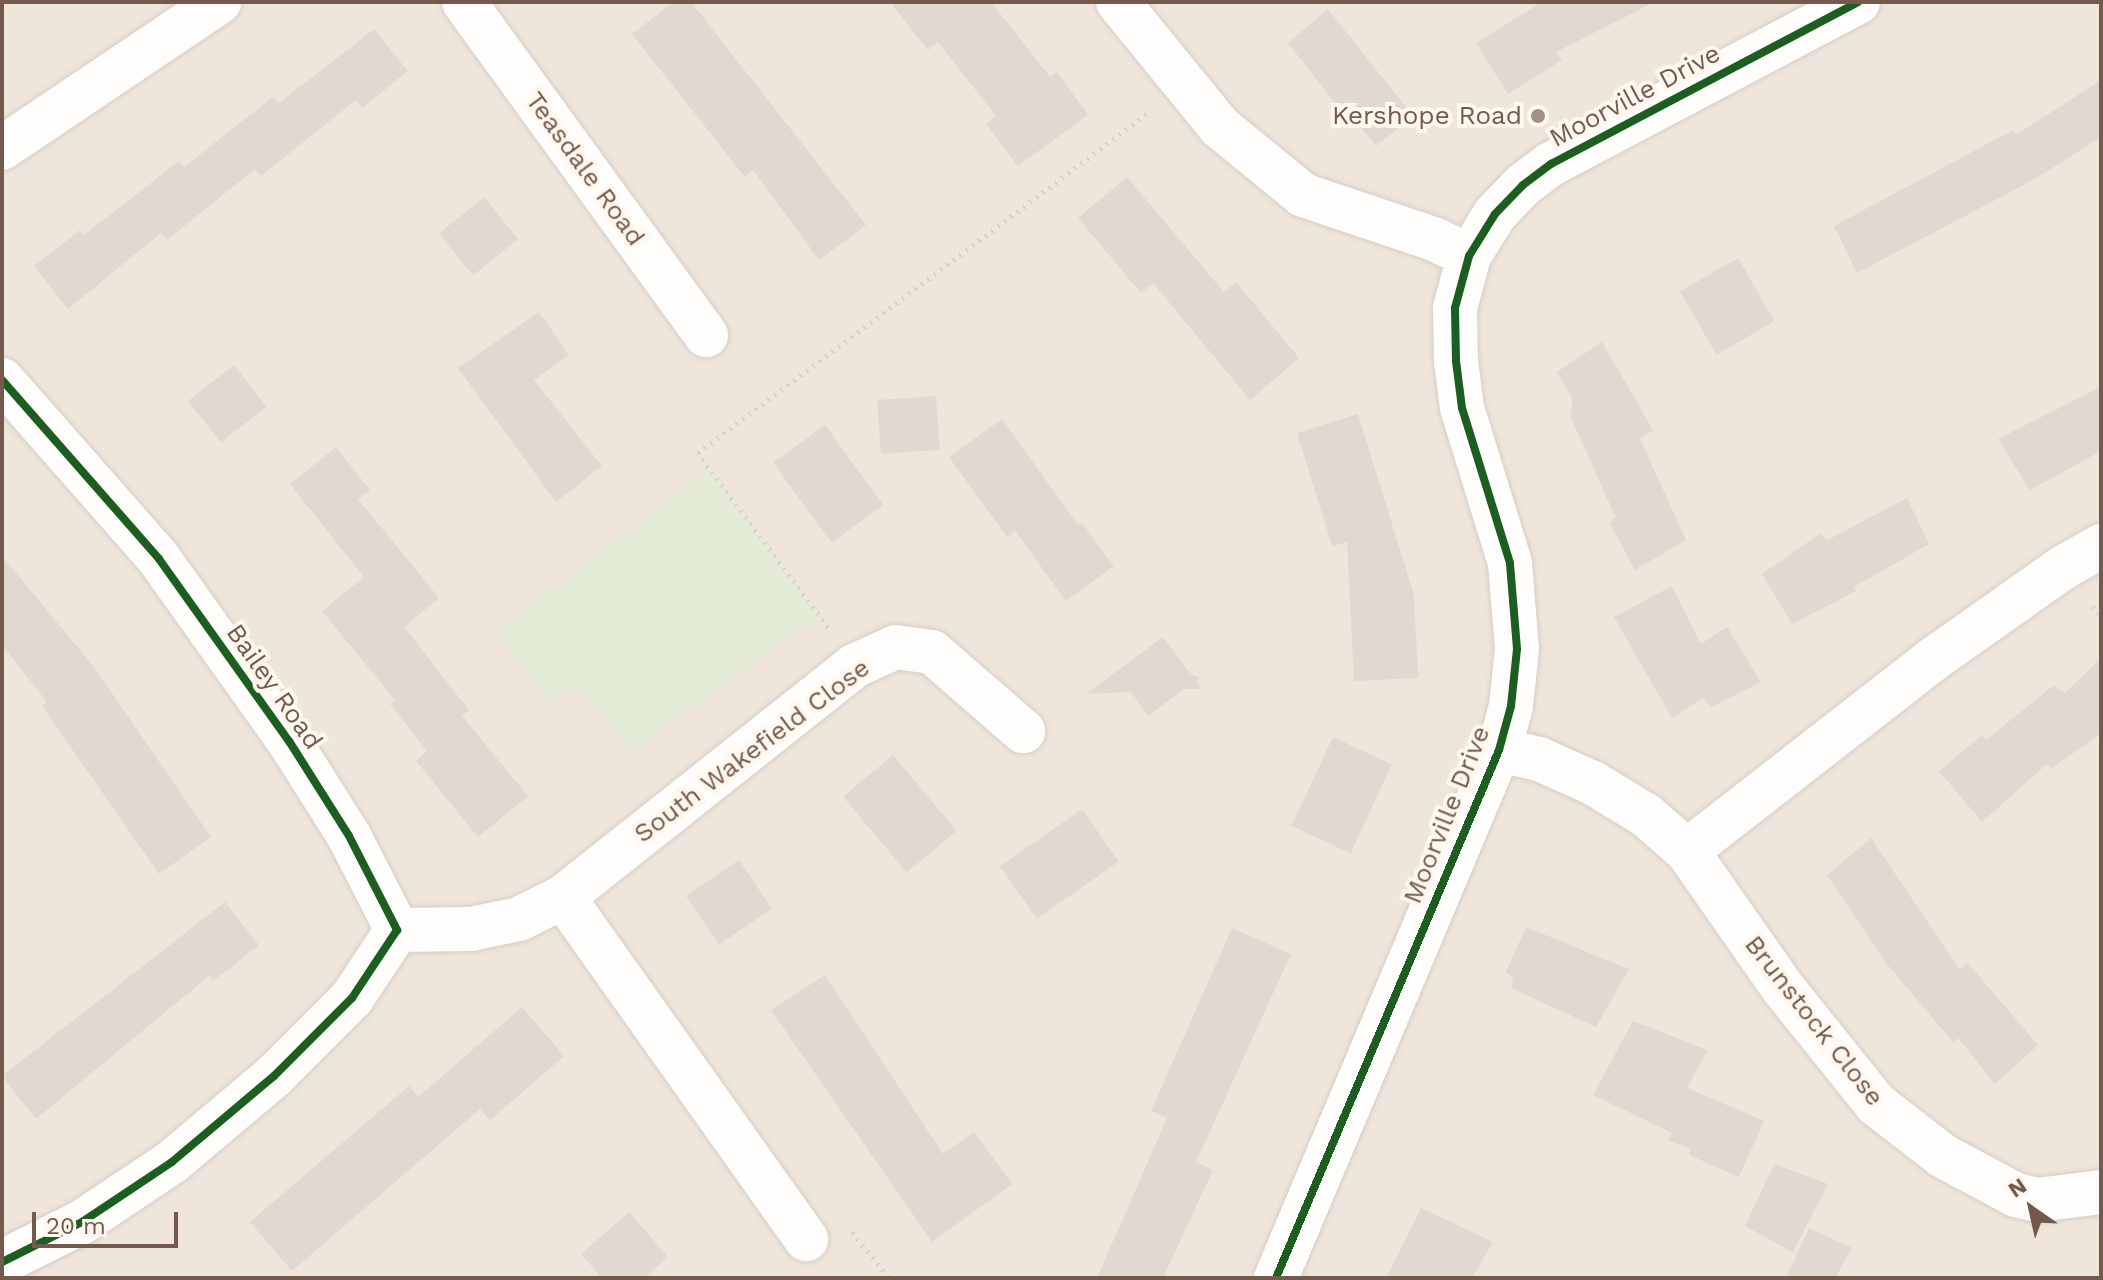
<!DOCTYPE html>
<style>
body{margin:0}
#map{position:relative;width:2103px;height:1280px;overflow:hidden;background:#f7f2ec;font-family:"Work Sans",sans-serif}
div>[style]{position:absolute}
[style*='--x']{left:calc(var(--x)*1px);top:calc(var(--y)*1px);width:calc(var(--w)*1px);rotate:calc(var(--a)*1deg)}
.residential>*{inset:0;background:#efe5da;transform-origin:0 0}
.green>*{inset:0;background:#e4ecd8}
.building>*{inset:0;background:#e1d8d1;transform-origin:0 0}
.path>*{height:5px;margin-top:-2.5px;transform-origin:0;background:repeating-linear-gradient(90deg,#d8d0cc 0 2px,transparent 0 8px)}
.roads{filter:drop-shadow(0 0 2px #d4cec7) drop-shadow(0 0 2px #d4cec7)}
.minor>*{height:44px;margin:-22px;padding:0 22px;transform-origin:22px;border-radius:22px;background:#fefdfc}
.cycleway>*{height:8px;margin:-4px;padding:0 4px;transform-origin:4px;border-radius:4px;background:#1b5e20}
.dots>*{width:22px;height:22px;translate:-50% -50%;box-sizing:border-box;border:4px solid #fef7ee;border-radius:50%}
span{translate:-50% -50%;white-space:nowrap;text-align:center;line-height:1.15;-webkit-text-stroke:8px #fef7ee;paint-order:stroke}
.street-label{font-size:26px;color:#745a4d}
.poi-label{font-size:26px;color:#745a4d}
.right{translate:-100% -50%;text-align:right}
.frame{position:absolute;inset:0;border:4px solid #745a4d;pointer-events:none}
.north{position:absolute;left:1991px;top:1168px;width:80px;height:80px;-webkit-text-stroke:6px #fef7ee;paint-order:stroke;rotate:326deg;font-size:22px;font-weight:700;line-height:32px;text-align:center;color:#745a4d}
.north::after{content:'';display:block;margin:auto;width:28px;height:36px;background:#745a4d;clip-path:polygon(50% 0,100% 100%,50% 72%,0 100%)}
.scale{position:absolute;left:32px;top:1212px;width:146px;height:36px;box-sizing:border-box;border:4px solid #745a4d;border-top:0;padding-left:10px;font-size:24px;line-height:28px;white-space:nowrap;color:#745a4d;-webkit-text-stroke:6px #fef7ee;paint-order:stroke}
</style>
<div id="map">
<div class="residential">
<i style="left:2px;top:2px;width:2099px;height:1276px"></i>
</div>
<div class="green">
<i style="clip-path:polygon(710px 469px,820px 616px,631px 752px,577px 683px,550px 702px,497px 632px)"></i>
</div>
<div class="building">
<i style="clip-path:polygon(674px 2px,691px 2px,866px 225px,819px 260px,753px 170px,745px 177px,632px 34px)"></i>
<i style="clip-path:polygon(890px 2px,991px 2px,1050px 77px,1057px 72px,1088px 115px,1018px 166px,986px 124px,996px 116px,938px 42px,928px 50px)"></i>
<i style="clip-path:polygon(1542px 2px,1655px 2px,1556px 52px,1562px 60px,1508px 94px,1476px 43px)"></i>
<i style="clip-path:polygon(1328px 9px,1413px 116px,1376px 146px,1344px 105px,1339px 108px,1288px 43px)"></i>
<i style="clip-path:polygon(374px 29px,408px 71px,362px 108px,356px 100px,261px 176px,255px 169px,167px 240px,161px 233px,68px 309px,34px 266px,80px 230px,84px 235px,179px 161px,184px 167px,273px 97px,278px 104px)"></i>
<i style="clip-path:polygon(2101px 80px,2101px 137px,2035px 179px,1857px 273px,1834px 226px,2013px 130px,2016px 135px)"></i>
<i style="clip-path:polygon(1127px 177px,1224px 292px,1236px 282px,1299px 358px,1250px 400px,1153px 283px,1141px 293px,1078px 218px)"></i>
<i style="left:484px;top:197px;width:54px;height:58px;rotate:51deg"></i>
<i style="left:1738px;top:258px;width:73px;height:67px;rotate:60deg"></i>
<i style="clip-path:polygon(539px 312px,569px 355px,534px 380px,602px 466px,556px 502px,458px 368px)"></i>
<i style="clip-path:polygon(1602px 342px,1653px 430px,1640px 439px,1686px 540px,1635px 570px,1609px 522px,1616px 518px,1571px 418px,1572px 399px,1557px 372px)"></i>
<i style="left:234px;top:365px;width:53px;height:58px;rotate:52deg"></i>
<i style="clip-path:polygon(2101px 387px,2101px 451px,2030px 490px,1998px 439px)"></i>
<i style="left:936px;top:396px;width:54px;height:59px;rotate:86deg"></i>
<i style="clip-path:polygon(1358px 414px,1414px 595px,1418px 678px,1354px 681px,1347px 542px,1332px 546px,1297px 433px)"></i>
<i style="clip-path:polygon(1002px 419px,1078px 525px,1082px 523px,1114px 566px,1066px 601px,1015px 531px,1007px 537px,949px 457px)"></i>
<i style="left:825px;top:425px;width:99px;height:64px;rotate:54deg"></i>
<i style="clip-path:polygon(336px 447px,370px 490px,358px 499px,439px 598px,404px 627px,469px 710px,462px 716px,528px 796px,478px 837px,416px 761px,427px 751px,390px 704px,395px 700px,322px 611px,364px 577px,290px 484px)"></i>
<i style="clip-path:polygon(1907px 498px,1929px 544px,1854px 587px,1856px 591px,1792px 624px,1762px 574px,1821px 533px,1826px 541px)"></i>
<i style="clip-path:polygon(2px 556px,94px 667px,211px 837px,159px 874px,42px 706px,47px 702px,2px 645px)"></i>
<i style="clip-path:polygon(1672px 586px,1701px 644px,1727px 627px,1761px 682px,1711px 707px,1703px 698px,1672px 718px,1614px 617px)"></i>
<i style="clip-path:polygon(1163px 637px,1191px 674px,1200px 678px,1196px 681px,1201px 689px,1184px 689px,1148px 716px,1131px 692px,1086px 694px)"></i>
<i style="clip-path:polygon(2101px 658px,2101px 733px,2051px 769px,2047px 764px,1982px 822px,1939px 771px,1982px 735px,1986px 740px,2054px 685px,2065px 693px)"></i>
<i style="left:1333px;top:737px;width:65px;height:98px;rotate:25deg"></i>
<i style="left:893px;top:755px;width:99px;height:65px;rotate:50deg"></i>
<i style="left:1082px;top:809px;width:64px;height:100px;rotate:55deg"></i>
<i style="clip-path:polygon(1871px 838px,1960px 970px,1968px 963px,2038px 1045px,1995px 1084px,1958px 1038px,1953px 1042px,1886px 963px,1827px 875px)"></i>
<i style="left:739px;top:860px;width:59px;height:64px;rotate:56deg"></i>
<i style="clip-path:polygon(225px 902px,259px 945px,213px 981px,209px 976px,36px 1119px,2px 1076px)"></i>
<i style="clip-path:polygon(1526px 927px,1629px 969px,1596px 1027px,1511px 988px,1513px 978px,1506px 972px)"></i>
<i style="clip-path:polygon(1232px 928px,1291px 954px,1196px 1162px,1213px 1170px,1163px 1278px,1097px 1278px,1167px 1118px,1151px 1111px)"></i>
<i style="clip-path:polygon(825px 975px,943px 1154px,974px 1132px,1012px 1184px,932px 1242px,771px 1010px)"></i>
<i style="clip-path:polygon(522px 1007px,564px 1056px,490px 1120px,480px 1109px,292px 1271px,250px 1222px,409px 1086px,418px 1097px)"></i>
<i style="clip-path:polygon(1633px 1021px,1708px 1050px,1687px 1088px,1764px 1121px,1739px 1177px,1689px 1155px,1690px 1148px,1668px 1141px,1672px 1133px,1593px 1095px)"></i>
<i style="clip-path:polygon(1774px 1164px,1828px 1184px,1793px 1252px,1745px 1226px)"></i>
<i style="clip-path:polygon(1421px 1208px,1493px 1242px,1472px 1278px,1386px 1278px)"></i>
<i style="clip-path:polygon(629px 1212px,668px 1257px,644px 1278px,602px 1278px,581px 1254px)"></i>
<i style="clip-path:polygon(1809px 1228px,1852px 1248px,1835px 1278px,1786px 1278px)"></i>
</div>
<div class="path">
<i style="--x:2093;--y:606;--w:13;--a:51"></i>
<i style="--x:828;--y:627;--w:217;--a:-126.8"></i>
<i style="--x:698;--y:453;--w:565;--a:-37.09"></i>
<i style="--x:852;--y:1232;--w:59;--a:51.2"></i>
</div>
<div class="roads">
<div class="minor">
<i style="--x:464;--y:2;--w:412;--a:54"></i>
<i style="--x:1118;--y:2;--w:161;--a:50.8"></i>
<i style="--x:1220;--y:127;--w:107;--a:39.3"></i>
<i style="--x:1303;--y:195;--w:138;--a:18.6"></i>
<i style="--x:1434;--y:239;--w:39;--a:26"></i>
<i style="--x:2;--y:148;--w:262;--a:-33.9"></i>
<i style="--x:2;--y:380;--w:238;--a:48.7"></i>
<i style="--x:159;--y:559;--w:224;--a:54.5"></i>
<i style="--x:289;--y:741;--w:112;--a:57.7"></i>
<i style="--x:349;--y:836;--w:106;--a:62.9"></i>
<i style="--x:397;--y:930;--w:82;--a:123.5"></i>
<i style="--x:352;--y:998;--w:110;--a:135"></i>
<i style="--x:274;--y:1076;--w:133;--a:139.9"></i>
<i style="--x:172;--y:1162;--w:108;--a:146.3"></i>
<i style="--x:82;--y:1222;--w:89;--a:153.4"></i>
<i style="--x:1499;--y:750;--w:41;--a:12.7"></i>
<i style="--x:1539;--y:759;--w:59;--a:24"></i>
<i style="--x:1593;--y:783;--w:63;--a:31.4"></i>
<i style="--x:1647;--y:816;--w:53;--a:41.2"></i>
<i style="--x:1687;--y:851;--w:167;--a:55"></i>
<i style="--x:1783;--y:988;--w:149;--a:51.3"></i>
<i style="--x:1876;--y:1104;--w:85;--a:37.8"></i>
<i style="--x:1943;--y:1156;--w:83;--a:28.1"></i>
<i style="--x:2016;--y:1195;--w:22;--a:13"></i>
<i style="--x:2037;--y:1200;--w:64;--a:-7.1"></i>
<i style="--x:1687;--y:851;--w:311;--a:-37.9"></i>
<i style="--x:1932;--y:660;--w:161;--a:-35.2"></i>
<i style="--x:2064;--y:567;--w:43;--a:-29.6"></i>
<i style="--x:563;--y:897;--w:420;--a:54.6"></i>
<i style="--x:397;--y:930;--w:74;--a:-0.8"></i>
<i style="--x:471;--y:929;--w:49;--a:-11.8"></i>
<i style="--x:519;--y:919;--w:49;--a:-26.6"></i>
<i style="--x:563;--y:897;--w:372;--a:-38.4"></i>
<i style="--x:854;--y:666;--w:46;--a:-24.3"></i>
<i style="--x:896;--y:647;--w:36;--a:8"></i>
<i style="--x:932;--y:652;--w:121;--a:41"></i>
<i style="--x:1276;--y:1278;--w:573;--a:-67.1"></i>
<i style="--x:1499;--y:750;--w:46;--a:-74.7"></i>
<i style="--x:1511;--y:706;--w:57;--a:-84"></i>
<i style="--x:1517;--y:649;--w:86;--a:-94.7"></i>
<i style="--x:1510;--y:563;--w:162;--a:-107.2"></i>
<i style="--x:1462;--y:408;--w:47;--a:-97.3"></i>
<i style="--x:1456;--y:361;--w:53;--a:-91.1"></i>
<i style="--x:1455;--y:308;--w:54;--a:-74.9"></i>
<i style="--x:1469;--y:256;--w:49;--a:-58.2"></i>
<i style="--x:1495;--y:214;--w:40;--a:-46"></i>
<i style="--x:1523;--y:185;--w:35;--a:-37"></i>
<i style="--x:1551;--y:164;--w:347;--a:-27.8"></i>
</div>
</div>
<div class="cycleway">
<i style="--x:2;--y:380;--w:238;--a:48.7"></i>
<i style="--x:159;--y:559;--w:224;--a:54.5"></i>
<i style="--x:289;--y:741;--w:112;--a:57.7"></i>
<i style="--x:349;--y:836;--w:106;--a:62.9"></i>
<i style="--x:397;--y:930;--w:82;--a:123.5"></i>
<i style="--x:352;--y:998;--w:110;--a:135"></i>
<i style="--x:274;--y:1076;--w:133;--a:139.9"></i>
<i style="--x:172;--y:1162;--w:108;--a:146.3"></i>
<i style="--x:82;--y:1222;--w:89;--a:153.4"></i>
<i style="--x:1276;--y:1278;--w:573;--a:-67.1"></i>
<i style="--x:1499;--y:750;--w:46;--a:-74.7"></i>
<i style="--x:1511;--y:706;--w:57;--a:-84"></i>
<i style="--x:1517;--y:649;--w:86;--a:-94.7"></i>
<i style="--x:1510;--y:563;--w:162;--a:-107.2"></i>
<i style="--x:1462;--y:408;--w:47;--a:-97.3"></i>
<i style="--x:1456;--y:361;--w:53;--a:-91.1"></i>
<i style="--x:1455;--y:308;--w:54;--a:-74.9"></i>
<i style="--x:1469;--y:256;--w:49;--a:-58.2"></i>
<i style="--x:1495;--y:214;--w:40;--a:-46"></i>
<i style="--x:1523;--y:185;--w:35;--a:-37"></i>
<i style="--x:1551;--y:164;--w:347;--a:-27.8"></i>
</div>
<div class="dots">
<i style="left:1538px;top:116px;background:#a28f85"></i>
</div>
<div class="street-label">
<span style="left:1635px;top:96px;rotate:-28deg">Moorville Drive</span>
<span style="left:585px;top:169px;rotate:54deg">Teasdale Road</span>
<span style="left:274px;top:687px;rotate:55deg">Bailey Road</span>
<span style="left:752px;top:751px;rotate:-37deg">South Wakefield Close</span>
<span style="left:1447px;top:815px;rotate:-68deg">Moorville Drive</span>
<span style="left:1814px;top:1021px;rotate:52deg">Brunstock Close</span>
</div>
<div class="poi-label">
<span class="right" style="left:1522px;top:116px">Kershope Road</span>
</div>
<div class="frame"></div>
<div class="north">N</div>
<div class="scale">20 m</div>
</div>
